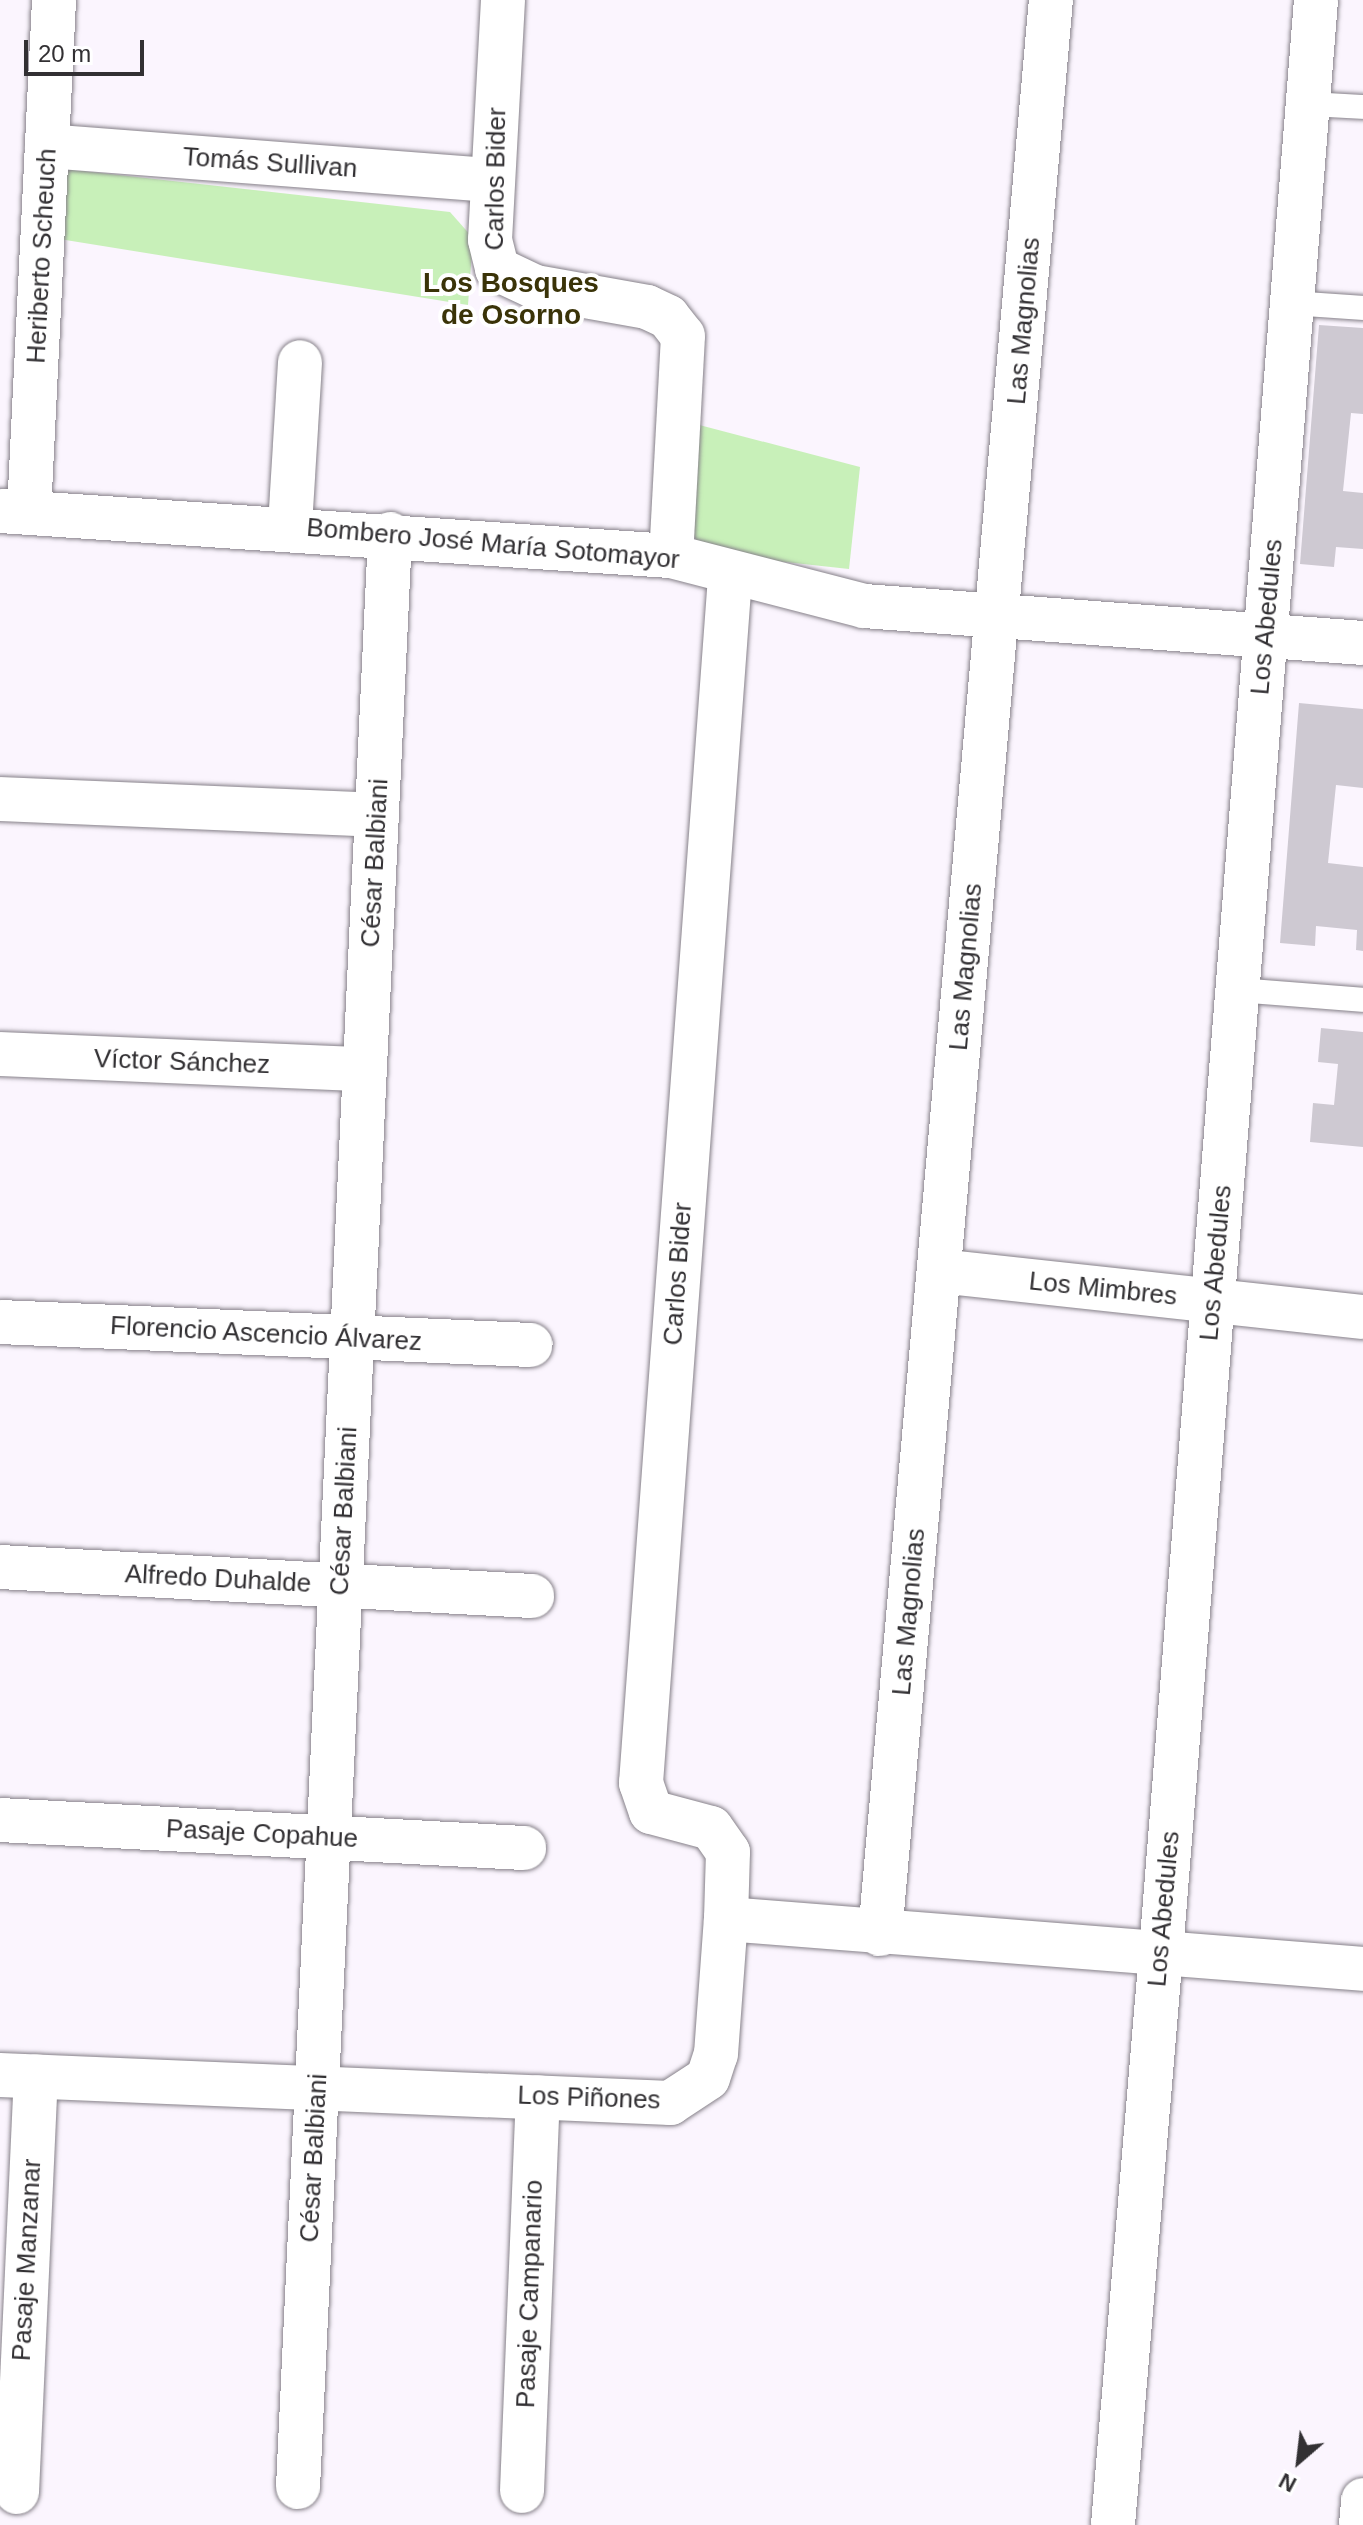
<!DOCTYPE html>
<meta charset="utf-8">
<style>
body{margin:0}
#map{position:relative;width:1363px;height:2525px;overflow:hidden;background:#fbf5fe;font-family:Arial,sans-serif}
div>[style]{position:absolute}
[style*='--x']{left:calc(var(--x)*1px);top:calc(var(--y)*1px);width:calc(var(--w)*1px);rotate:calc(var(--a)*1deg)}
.green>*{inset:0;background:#c8f0b9}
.building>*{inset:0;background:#cec9d2}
.roads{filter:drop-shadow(0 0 2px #868189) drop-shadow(0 0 2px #868189)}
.lane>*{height:24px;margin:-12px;padding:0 12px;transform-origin:12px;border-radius:12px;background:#fff}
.street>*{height:44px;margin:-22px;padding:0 22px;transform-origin:22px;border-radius:22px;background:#fff}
.secondary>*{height:44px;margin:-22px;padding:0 22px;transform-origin:22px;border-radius:22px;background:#fff}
span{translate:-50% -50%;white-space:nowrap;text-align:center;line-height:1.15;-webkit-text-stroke:8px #fff;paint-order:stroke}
.street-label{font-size:26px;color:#323033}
.neighbourhood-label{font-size:28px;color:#3a3308;font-weight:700}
.north{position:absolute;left:1259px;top:2421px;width:80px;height:80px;-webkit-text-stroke:6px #fff;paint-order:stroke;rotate:208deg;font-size:22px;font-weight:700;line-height:32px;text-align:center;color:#323033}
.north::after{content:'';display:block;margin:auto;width:28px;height:36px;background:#323033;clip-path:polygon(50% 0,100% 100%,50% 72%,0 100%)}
.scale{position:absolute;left:24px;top:40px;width:120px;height:36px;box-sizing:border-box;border:4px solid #323033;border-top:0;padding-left:10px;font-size:24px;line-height:28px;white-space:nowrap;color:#323033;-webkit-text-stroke:6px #fff;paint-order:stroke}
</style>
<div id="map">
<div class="green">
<i style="clip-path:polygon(56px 168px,450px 212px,473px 238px,468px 305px,47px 237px)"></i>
<i style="clip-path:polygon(688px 422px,860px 467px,849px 569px,704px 553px,688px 526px)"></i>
</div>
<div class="building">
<i style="clip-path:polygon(1319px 325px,1363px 328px,1363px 414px,1351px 413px,1343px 491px,1363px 493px,1363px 549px,1336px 547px,1334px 567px,1300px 564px)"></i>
<i style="clip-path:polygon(1299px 703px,1363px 709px,1363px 788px,1336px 785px,1328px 863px,1363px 867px,1363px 951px,1356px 950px,1357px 930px,1316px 926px,1315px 946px,1280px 943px)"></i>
<i style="clip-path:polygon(1321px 1028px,1363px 1032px,1363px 1147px,1310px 1142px,1313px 1103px,1334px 1105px,1338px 1064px,1318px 1062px)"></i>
</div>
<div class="roads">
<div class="lane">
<i style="--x:1308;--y:104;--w:55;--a:3.1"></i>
<i style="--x:1292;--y:303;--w:71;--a:4"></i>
<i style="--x:1237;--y:990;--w:126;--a:4.5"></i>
</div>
<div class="street">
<i style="--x:503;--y:0;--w:240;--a:93.1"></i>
<i style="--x:490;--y:240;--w:30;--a:76"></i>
<i style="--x:497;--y:269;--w:42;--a:25.3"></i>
<i style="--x:535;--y:287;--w:114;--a:10.1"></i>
<i style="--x:647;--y:307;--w:23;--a:25"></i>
<i style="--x:668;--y:317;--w:24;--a:52"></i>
<i style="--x:683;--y:336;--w:220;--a:93.1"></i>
<i style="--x:47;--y:146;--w:446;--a:4.4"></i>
<i style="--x:0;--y:511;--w:673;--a:3.84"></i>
<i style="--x:671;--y:556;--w:199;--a:14.5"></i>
<i style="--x:864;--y:606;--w:500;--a:4.24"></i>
<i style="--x:29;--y:512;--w:513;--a:-87.2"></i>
<i style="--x:290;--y:526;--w:164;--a:-86.5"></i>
<i style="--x:0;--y:799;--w:377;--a:2.4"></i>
<i style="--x:0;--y:1054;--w:365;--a:2.4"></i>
<i style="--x:939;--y:1271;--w:426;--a:6.2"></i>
<i style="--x:0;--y:1322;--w:531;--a:2.48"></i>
<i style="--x:0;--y:1567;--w:533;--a:3.12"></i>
<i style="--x:0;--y:1820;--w:525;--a:3.06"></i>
<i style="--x:726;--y:1919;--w:67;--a:-88.3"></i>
<i style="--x:728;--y:1852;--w:29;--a:-125"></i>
<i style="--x:711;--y:1828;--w:62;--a:-165.1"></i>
<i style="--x:651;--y:1812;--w:31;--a:-109"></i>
<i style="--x:641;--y:1783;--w:1210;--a:-85.78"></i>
<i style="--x:880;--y:1934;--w:1942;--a:-84.95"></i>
<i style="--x:0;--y:2075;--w:671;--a:2.39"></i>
<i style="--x:670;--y:2103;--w:45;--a:-33.3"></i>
<i style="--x:708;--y:2078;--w:25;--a:-72"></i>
<i style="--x:716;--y:2054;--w:135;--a:-85.8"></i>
<i style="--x:726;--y:1919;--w:436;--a:4.5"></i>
<i style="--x:1161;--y:1953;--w:574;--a:94.8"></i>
<i style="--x:298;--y:2487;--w:1955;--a:-87.3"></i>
<i style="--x:522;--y:2491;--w:394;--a:-87.7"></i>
<i style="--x:17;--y:2492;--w:416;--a:-87.4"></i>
<i style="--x:1361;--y:2525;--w:25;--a:-85"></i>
</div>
<div class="secondary">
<i style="--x:1316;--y:0;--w:1959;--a:94.54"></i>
<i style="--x:1161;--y:1953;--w:203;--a:4.5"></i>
</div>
</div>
<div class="street-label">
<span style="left:270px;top:163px;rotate:4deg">Tomás Sullivan</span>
<span style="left:496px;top:179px;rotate:-89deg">Carlos Bider</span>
<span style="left:42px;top:256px;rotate:-87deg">Heriberto Scheuch</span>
<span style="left:1024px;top:321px;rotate:-85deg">Las Magnolias</span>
<span style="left:493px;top:544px;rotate:5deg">Bombero José María Sotomayor</span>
<span style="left:1267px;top:617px;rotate:-85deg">Los Abedules</span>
<span style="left:375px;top:863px;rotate:-87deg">César Balbiani</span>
<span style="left:966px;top:967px;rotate:-85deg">Las Magnolias</span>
<span style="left:182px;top:1062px;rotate:2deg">Víctor Sánchez</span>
<span style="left:1216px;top:1263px;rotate:-85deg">Los Abedules</span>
<span style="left:678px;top:1274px;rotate:-86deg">Carlos Bider</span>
<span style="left:1103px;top:1289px;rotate:6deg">Los Mimbres</span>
<span style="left:266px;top:1334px;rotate:3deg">Florencio Ascencio Álvarez</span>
<span style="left:344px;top:1511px;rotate:-87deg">César Balbiani</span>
<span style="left:218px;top:1579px;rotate:3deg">Alfredo Duhalde</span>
<span style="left:909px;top:1612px;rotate:-85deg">Las Magnolias</span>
<span style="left:262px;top:1834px;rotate:3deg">Pasaje Copahue</span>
<span style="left:1164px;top:1909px;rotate:-85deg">Los Abedules</span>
<span style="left:589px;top:2098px;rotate:2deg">Los Piñones</span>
<span style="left:314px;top:2158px;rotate:-87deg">César Balbiani</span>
<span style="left:27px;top:2260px;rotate:-87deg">Pasaje Manzanar</span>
<span style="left:530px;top:2294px;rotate:-88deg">Pasaje Campanario</span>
</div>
<div class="neighbourhood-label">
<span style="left:511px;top:299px">Los Bosques<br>de Osorno</span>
</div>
<div class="north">N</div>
<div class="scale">20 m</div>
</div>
